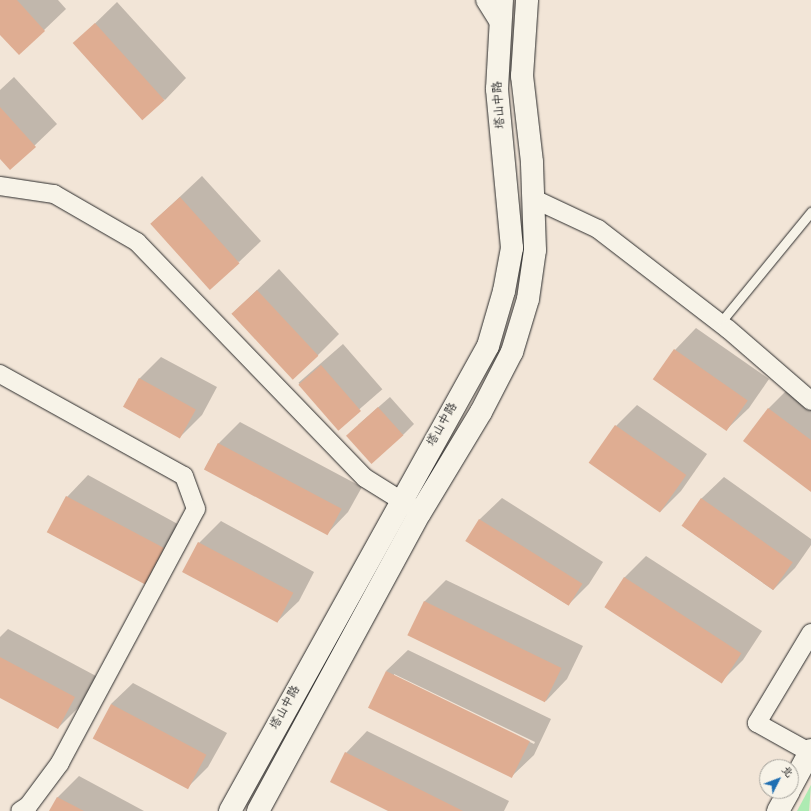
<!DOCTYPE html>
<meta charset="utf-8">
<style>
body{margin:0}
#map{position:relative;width:811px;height:811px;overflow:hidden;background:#f2e5d7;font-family:Mynerve,"LXGW WenKai TC",sans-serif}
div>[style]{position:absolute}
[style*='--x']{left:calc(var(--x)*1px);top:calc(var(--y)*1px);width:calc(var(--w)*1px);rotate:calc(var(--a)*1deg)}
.green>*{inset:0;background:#adebb2}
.shadow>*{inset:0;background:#0003;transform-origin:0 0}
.building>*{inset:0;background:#dfad92;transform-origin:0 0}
.roads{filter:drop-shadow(0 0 1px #2b2b2b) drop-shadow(0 0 1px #2b2b2b)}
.lane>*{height:9px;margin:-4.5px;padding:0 4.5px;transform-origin:4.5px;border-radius:4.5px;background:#f7f3e8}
.street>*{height:18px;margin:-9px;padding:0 9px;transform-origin:9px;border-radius:9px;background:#f7f3e8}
.secondary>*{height:22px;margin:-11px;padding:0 11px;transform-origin:11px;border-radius:11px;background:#f7f3e8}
.primary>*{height:22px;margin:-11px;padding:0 11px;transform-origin:11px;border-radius:11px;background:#f7f3e8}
span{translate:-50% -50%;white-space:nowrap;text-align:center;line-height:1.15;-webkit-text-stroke:3.5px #f7f3e8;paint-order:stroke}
.street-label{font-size:12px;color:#2b2b2b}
.north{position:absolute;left:759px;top:759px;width:40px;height:40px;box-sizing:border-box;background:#f7f3e8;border:1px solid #a5a39c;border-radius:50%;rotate:48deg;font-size:11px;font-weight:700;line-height:16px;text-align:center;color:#2b2b2b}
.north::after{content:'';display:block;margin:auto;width:14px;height:18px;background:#1f6fb2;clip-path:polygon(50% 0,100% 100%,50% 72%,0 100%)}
</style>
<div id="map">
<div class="green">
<i style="clip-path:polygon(811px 785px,809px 811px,797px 811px)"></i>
</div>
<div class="shadow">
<i style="clip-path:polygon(0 0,58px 0,66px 9px,19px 54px,0 33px)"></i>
<i style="clip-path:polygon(117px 2px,186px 78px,165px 100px,75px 43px)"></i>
<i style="clip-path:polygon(14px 77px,57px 124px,10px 169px,0 157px,0 90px)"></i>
<i style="clip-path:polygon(202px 176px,261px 241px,239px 262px,151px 224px)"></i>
<i style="clip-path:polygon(279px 269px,339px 334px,317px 356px,232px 314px)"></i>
<i style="clip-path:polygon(696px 328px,769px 379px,749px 408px,727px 429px,675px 350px)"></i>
<i style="left:343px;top:344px;width:60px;height:59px;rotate:49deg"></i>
<i style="clip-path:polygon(161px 357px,217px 387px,202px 415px,181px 436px,125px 406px,140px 378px)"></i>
<i style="clip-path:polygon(790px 387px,811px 402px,811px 491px,745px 441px,769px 408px)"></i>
<i style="clip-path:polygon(390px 397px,414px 424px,403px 435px,358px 425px)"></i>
<i style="clip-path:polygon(637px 405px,707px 454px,681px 491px,660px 512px,616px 426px)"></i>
<i style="clip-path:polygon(240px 422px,362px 487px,348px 512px,327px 534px,205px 468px,219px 443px)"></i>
<i style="clip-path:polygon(88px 475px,185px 528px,167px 562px,145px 584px,67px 497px)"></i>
<i style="clip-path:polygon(724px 477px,811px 539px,811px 545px,795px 568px,773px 590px,683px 526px,702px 498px)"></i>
<i style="clip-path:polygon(502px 498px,603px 562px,589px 584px,568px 605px,467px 541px,480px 519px)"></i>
<i style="clip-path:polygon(221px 521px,314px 572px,299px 601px,277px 622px,199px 543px)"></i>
<i style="clip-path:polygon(646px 556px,762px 631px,743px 660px,722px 681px,624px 578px)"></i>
<i style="clip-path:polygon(446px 580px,583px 646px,567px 679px,546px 701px,409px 634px,425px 601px)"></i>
<i style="clip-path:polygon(8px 629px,96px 676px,80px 706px,58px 728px,0 696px,0 637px)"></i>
<i style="clip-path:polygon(evenodd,408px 650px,551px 719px,534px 755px,512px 776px,386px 671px,408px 650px,394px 674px,535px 742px,534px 744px,394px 676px,394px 674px)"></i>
<i style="clip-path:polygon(133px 683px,227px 733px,208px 767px,187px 788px,111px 704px)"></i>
<i style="clip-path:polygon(367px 731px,509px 801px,504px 811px,390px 811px,346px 753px)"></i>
<i style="clip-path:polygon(79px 776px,144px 811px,50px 811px,58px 797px)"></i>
</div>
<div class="building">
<i style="clip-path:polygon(0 0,17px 0,45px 31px,19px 55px,0 35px)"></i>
<i style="left:95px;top:23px;width:104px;height:30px;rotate:48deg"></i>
<i style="clip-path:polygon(0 107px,36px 147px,10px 170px,0 159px)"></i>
<i style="left:180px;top:197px;width:89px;height:40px;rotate:48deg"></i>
<i style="left:257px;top:290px;width:90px;height:35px;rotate:47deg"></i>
<i style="left:674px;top:349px;width:90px;height:37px;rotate:35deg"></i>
<i style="left:321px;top:365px;width:61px;height:30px;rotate:49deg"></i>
<i style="left:139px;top:378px;width:65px;height:33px;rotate:29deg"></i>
<i style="left:378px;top:407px;width:38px;height:43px;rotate:48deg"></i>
<i style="clip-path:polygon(768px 408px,811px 440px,811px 492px,743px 441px)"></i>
<i style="left:615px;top:425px;width:87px;height:46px;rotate:35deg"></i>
<i style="left:218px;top:443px;width:140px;height:30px;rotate:28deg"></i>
<i style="left:66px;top:496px;width:111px;height:41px;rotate:28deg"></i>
<i style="left:701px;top:498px;width:112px;height:34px;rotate:35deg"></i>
<i style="left:479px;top:519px;width:122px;height:26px;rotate:32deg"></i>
<i style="left:198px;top:542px;width:108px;height:34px;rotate:28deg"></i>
<i style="left:624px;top:577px;width:140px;height:36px;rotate:33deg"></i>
<i style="left:424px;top:601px;width:153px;height:38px;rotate:26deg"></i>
<i style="clip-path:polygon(0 657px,75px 697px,58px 729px,0 698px)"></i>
<i style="left:386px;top:671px;width:160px;height:41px;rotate:26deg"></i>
<i style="left:111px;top:704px;width:108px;height:39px;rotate:28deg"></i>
<i style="clip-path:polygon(345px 752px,463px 811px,388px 811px,330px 782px)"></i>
<i style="clip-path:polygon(57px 797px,84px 811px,49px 811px)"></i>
</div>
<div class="roads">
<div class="lane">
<i style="--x:720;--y:323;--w:144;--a:-50.7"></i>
</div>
<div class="street">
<i style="--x:485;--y:0;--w:28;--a:58"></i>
<i style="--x:0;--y:186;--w:55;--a:8.4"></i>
<i style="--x:54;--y:194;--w:96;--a:30"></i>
<i style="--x:137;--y:242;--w:328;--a:46"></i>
<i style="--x:365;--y:478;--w:57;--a:32"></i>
<i style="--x:534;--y:199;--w:71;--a:25.1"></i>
<i style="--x:598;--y:229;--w:164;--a:37.6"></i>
<i style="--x:728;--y:329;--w:110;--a:40.9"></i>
<i style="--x:0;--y:374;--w:210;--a:29"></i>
<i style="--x:184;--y:476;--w:35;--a:70"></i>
<i style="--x:196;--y:509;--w:288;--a:118.2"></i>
<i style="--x:60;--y:763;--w:54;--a:126.7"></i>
<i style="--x:28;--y:806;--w:9;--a:148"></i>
<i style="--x:811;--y:633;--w:105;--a:121"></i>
<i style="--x:757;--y:723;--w:62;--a:29.1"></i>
</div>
<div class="secondary">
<i style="--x:230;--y:811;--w:532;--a:-60.98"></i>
<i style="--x:488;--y:346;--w:57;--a:-73.8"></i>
<i style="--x:504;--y:291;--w:44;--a:-79.5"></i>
<i style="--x:512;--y:248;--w:160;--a:-95.4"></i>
<i style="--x:497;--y:89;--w:89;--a:-86.8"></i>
<i style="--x:258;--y:811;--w:339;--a:-61.5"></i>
<i style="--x:420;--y:513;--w:118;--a:-58.9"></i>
<i style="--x:481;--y:412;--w:68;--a:-62.7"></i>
<i style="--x:512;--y:352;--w:55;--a:-73.2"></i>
<i style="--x:528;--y:299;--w:49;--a:-81.9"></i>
<i style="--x:535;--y:250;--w:88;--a:-92"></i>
<i style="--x:532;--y:162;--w:87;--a:-96.6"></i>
<i style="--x:522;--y:76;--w:76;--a:-86.2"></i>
</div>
<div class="primary">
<i style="--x:791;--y:787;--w:42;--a:-61.6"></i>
<i style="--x:778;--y:811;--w:23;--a:-61"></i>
</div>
</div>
<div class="street-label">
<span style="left:500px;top:105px;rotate:-94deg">塔山中路</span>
<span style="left:443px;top:425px;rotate:-60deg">塔山中路</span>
<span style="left:286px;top:708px;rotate:-61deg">塔山中路</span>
</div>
<div class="north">北</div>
</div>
